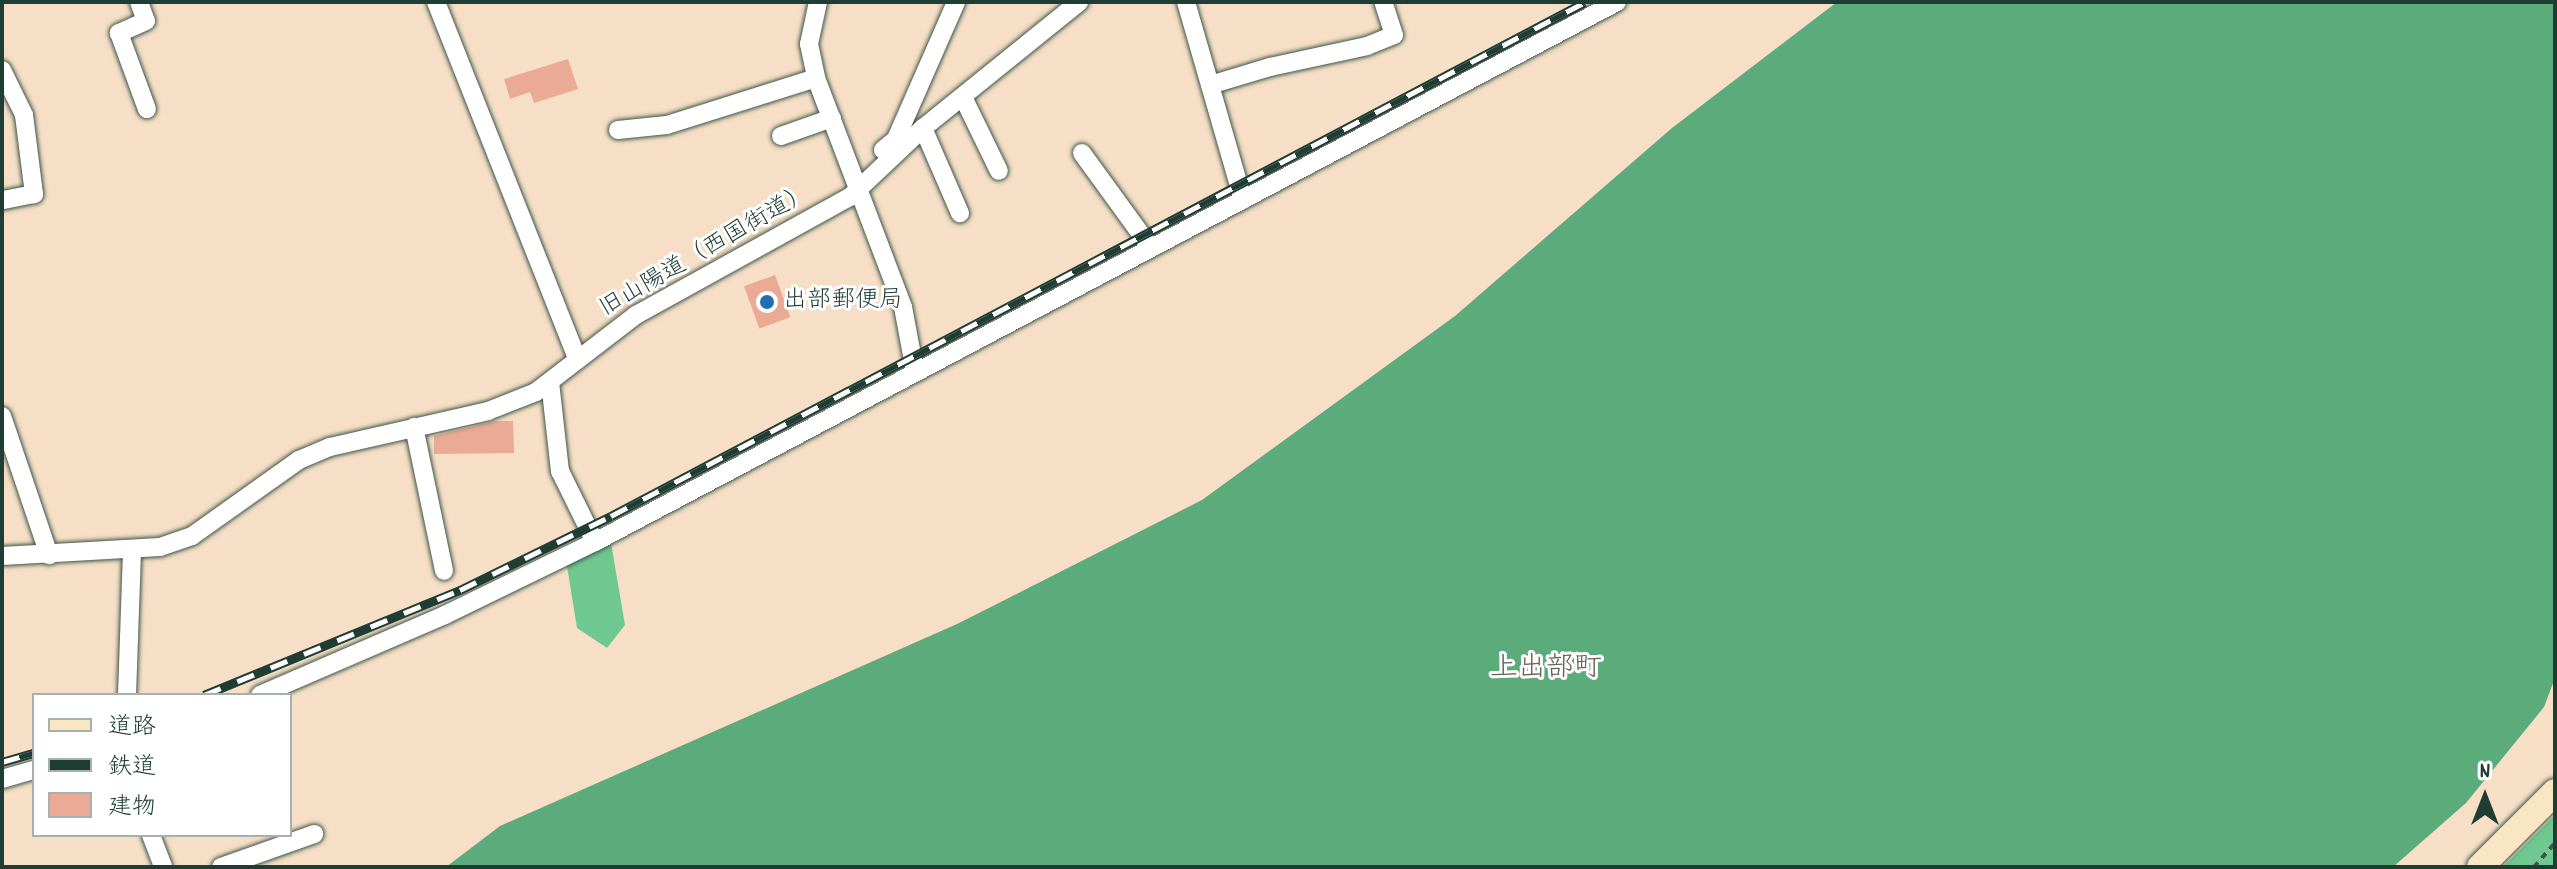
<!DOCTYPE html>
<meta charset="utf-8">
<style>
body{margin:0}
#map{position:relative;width:2557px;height:869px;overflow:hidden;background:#f6dfc6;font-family:Dekko,"Klee One",sans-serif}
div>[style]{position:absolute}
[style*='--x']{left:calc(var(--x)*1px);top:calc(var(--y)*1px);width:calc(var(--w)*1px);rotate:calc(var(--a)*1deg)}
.green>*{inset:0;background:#6fc88f}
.forest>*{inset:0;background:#5bac7a}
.building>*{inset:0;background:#ebaa95;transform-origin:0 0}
.path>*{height:4px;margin-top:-2px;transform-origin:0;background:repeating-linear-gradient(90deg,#3f554a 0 6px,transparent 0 12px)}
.roads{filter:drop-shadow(0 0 2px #3f554a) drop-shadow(0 0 2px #3f554a)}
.minor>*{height:18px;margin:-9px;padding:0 9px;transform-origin:9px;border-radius:9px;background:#fff}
.secondary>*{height:26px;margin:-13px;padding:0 13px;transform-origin:13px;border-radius:13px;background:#f9e7c3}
.rail>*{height:9px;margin-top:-4.5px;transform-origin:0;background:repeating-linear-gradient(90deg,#fff 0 18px,#1f3d34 0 36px);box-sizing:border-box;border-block:2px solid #1f3d34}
.dots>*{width:22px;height:22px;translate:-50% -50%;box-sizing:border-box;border:4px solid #fff;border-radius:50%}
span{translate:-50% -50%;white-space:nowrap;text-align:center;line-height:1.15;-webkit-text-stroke:6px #fff;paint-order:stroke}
.street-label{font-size:24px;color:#1f3d34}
.poi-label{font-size:24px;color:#1f3d34}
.left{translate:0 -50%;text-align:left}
.quarter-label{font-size:28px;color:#666356}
.frame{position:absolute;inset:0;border:4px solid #1f3d34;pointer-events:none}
.legend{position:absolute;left:32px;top:693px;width:260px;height:144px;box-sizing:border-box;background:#fff;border:2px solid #a5b1ae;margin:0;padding:10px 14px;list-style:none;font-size:24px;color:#1f3d34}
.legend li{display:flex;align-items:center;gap:16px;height:40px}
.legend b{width:40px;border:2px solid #a5b1ae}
.north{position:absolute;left:2445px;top:757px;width:80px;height:80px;-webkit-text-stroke:6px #fff;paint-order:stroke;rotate:0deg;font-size:22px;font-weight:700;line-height:32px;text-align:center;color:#1f3d34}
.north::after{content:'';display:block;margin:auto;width:28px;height:36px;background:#1f3d34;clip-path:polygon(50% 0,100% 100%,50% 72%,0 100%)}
</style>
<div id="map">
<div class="green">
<i style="clip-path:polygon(611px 543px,625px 625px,607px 648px,577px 628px,567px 566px)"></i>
<i style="clip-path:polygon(2555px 815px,2555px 867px,2502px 867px,2508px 862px)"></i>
</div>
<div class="forest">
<i style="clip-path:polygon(1837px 2px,2555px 2px,2555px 678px,2544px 707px,2466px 803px,2393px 867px,446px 867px,500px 826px,957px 624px,1202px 500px,1455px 316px,1672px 128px)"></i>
</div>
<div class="building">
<i style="clip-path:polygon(568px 59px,578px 89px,534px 103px,530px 92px,510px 99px,504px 79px)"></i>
<i style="left:775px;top:275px;width:45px;height:33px;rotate:70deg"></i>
<i style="clip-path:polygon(496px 421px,513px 421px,514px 453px,434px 454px,434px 436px)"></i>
</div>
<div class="path">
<i style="--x:2534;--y:867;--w:32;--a:-49"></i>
</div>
<div class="roads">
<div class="minor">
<i style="--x:139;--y:2;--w:20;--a:70"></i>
<i style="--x:146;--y:21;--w:30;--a:156"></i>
<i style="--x:119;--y:33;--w:81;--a:69.8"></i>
<i style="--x:436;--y:2;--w:384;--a:68.4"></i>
<i style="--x:818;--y:2;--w:43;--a:102.1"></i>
<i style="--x:809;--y:44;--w:35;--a:78"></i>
<i style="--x:816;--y:78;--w:245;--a:69.2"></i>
<i style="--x:903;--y:307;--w:65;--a:79.4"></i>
<i style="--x:1186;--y:2;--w:206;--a:73.9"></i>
<i style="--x:2;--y:70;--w:50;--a:63.9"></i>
<i style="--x:24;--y:115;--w:80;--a:82.8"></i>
<i style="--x:34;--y:194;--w:33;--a:169"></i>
<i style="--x:1210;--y:85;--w:63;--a:-16.7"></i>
<i style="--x:1270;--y:67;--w:99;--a:-12.2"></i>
<i style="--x:1367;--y:46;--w:29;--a:-22"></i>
<i style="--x:1394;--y:35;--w:35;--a:-108"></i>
<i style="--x:963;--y:97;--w:82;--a:64.1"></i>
<i style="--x:923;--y:128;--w:93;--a:66.5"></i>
<i style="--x:618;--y:130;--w:49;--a:-5.8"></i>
<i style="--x:667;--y:125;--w:156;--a:-17.5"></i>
<i style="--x:781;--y:136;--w:54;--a:-19.4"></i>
<i style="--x:883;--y:150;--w:17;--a:-40"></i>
<i style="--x:896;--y:139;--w:150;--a:-66.3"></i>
<i style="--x:1082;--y:153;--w:117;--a:54"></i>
<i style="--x:550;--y:382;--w:90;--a:83.6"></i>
<i style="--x:560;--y:471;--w:79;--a:63.8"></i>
<i style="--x:2;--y:416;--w:147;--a:71.3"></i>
<i style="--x:414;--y:427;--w:147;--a:78.2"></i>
<i style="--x:2;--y:556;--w:158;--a:-3.3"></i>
<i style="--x:160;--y:547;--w:34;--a:-19"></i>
<i style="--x:192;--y:536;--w:131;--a:-35.4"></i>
<i style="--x:299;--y:460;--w:34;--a:-23"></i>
<i style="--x:330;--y:447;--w:162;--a:-12.8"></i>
<i style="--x:488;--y:411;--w:52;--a:-21.6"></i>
<i style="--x:536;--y:392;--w:126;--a:-37.6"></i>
<i style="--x:636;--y:315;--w:244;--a:-28.9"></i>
<i style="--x:850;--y:197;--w:100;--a:-43.4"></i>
<i style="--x:923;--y:128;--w:201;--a:-38.9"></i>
<i style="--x:127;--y:695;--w:144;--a:-88"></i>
<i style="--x:260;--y:695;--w:202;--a:-23.4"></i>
<i style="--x:445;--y:615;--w:167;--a:-26"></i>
<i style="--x:595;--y:542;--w:1156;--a:-27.85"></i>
<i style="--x:2;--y:779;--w:33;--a:-16"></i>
<i style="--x:151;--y:835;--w:34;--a:69"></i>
<i style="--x:221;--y:867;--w:99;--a:-19.5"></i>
</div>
<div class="secondary">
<i style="--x:2480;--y:867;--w:106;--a:-45"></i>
</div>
</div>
<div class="rail">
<i style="--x:204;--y:695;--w:277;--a:-22.3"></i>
<i style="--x:460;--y:590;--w:168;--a:-26.1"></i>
<i style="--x:611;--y:516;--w:1101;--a:-27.82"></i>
<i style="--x:2;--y:762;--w:33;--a:-16"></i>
</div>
<div class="dots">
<i style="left:767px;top:302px;background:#1f6fb2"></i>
</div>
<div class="street-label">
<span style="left:706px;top:252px;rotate:-30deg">旧山陽道（西国街道）</span>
</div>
<div class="poi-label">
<span class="left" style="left:783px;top:302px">出部郵便局</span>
</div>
<div class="quarter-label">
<span style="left:1546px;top:670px">上出部町</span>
</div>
<div class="frame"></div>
<ul class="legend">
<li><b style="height:10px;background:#f9e7c3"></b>道路</li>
<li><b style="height:10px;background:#1f3d34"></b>鉄道</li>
<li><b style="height:22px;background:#ebaa95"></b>建物</li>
</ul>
<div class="north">N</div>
</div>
